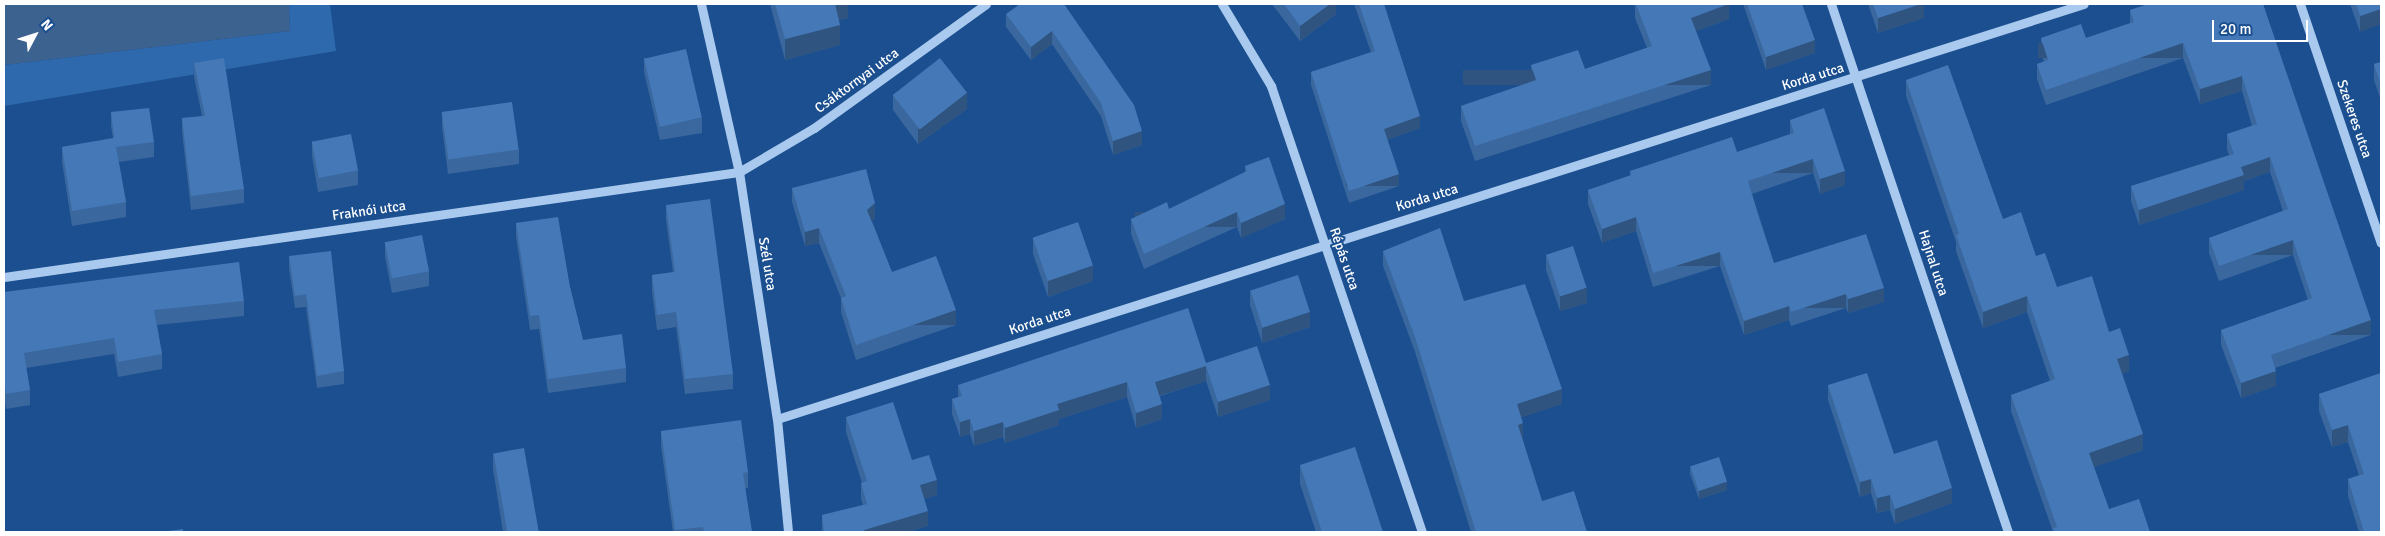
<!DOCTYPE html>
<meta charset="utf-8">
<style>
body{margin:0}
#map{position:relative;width:2385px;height:536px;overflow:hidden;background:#1b4f8f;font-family:Signika,sans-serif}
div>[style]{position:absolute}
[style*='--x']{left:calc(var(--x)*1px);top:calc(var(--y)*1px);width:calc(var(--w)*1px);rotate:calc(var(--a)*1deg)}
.green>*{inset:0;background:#2e69ad}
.water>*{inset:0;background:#3c6290}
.minor>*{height:9px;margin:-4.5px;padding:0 4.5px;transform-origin:4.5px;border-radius:4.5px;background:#a9c9ee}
.wall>*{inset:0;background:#3a679d}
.shaded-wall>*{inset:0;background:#305480;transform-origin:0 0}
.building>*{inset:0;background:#4478b7;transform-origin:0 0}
span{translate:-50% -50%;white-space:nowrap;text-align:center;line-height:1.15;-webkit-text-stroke:4px #1b4f8f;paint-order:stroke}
.street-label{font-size:14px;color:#fff}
.frame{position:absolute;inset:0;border:5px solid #fff;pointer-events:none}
.north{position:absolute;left:10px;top:10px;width:50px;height:50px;-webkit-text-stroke:4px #1b4f8f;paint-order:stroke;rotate:50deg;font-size:14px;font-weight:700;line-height:20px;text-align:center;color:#fff}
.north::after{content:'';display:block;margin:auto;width:18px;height:22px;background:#fff;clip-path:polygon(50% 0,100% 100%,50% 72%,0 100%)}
.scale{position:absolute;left:2212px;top:20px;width:96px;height:22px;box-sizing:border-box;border:2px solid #fff;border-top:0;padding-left:6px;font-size:15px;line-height:18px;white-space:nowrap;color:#fff;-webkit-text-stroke:4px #1b4f8f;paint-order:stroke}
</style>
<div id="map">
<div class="green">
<i style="clip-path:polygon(289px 4px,330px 4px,336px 51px,4px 106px,4px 65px,290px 31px)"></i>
</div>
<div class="water">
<i style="clip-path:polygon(4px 4px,289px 4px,290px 31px,4px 65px)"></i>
</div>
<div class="minor">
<i style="--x:701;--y:4;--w:172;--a:77.3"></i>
<i style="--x:739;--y:172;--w:250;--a:81.3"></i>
<i style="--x:777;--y:419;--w:114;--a:84.4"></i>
<i style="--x:1222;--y:4;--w:96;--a:59.1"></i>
<i style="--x:1271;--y:86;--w:471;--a:71.3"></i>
<i style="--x:1831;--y:4;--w:557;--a:71.47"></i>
<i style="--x:2300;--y:4;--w:252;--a:71.3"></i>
<i style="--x:4;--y:277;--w:742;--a:-8.13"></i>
<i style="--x:739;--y:172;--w:87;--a:-30.4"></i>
<i style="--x:814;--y:128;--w:212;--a:-35.8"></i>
<i style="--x:777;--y:419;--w:1371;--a:-17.62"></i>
</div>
<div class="wall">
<i style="clip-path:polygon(770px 4px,848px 4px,848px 18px,839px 20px,840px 45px,785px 60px)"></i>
<i style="clip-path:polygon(1064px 4px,1142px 145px,1113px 155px,1101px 116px,1052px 44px,1031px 60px,1006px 27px,1006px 14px)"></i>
<i style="clip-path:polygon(1272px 4px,1336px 4px,1336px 14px,1300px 41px)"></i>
<i style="clip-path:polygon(1354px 4px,1384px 4px,1420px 128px,1387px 140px,1399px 186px,1349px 203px,1311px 85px,1311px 72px,1371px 52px)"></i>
<i style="clip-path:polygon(1635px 4px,1729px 19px,1696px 31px,1711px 85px,1475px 161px,1461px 121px,1461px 106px,1532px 82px,1531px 65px,1585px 69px,1647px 48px,1635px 18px)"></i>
<i style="clip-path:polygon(1743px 4px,1802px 4px,1815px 53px,1766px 70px)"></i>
<i style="clip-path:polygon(1868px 4px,1924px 4px,1924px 18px,1878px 33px)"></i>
<i style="clip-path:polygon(2263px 4px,2371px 335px,2275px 368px,2276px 386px,2241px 398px,2221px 345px,2221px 330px,2308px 300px,2293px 255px,2219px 281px,2209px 253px,2209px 238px,2283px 211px,2270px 172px,2244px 181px,2244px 190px,2139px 225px,2131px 201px,2131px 186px,2229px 155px,2227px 149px,2227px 134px,2252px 126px,2242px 91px,2200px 104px,2183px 58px,2046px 105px,2037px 79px,2037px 64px,2044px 62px,2041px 53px,2041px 38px,2086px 38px,2130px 23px,2130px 10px)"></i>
<i style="clip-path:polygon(2350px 4px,2381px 4px,2360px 32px)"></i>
<i style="clip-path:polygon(644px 57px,702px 117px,702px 133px,660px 140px,644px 72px)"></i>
<i style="clip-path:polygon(2381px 62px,2381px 101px,2374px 80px,2374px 64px)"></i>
<i style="clip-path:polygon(194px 63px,244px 189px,244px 203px,191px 210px,182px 132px,182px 118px,202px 116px,194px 77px)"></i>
<i style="clip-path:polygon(1906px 80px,2003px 219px,2036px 256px,2057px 287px,2109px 332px,2129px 371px,2122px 374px,2143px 450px,2094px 467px,2109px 509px,2150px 532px,2053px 532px,2011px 411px,2011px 395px,2050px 381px,2027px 312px,1983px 328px,1956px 251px,1956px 242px,1906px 96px)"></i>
<i style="clip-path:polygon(893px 95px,967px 109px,918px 144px,893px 110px)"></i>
<i style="clip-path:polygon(111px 112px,154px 142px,154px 157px,119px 162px,126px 202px,126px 217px,72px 226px,62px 162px,62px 147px,113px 138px,111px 127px)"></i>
<i style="clip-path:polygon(442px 112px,519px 149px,519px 164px,448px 174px,442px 127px)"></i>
<i style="clip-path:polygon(1790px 120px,1845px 185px,1820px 194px,1813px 173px,1752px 194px,1774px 263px,1884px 302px,1848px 313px,1846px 308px,1791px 326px,1789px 320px,1744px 335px,1720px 266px,1653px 287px,1636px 231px,1602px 243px,1588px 204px,1588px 190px,1630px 176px,1630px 171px,1737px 152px,1790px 134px)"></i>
<i style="clip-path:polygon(312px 141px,358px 170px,358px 185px,318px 192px,312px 156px)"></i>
<i style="clip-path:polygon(1245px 166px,1285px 219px,1241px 238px,1237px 227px,1144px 269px,1131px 234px,1131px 219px,1169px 209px,1245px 172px)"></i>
<i style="clip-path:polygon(792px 188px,875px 218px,872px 221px,892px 272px,956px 325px,856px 360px,841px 312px,841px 298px,819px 243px,805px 246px,792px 202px)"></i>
<i style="clip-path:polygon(666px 205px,733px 374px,733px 389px,685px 394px,676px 327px,657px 330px,652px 291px,652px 275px,673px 272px,666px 220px)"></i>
<i style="clip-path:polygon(516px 223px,570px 287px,583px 340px,626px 368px,626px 382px,548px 393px,539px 329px,530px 330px,516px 237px)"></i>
<i style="clip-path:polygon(1033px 239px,1093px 281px,1048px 297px,1033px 254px)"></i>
<i style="clip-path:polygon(385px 242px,429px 271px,429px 286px,392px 293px,385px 257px)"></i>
<i style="clip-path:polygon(1383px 251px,1464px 301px,1562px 404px,1521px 417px,1523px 438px,1522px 438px,1542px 501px,1587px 532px,1471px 532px,1415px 352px,1383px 266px)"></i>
<i style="clip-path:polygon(1546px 254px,1587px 303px,1560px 311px,1546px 270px)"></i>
<i style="clip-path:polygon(289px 256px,344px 371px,344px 384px,317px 388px,306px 307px,295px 308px,289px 269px)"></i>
<i style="clip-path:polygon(1250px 290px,1310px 327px,1262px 343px,1250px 305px)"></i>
<i style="clip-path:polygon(4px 292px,244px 301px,244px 316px,157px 325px,162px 354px,162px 369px,118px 377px,114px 354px,26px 368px,30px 390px,30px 405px,6px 409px,4px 397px)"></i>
<i style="clip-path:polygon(1206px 363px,1270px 400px,1218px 417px,1206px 381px,1160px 396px,1162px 419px,1136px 428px,1127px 397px,1059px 419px,1059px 425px,1005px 443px,1003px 437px,974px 446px,970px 434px,960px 437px,952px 414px,952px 399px,958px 397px,958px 385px)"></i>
<i style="clip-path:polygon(2381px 373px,2381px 532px,2359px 532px,2348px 496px,2348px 479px,2359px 475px,2348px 442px,2332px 447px,2319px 411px,2319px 394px)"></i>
<i style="clip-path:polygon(1828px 385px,1894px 454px,1952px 503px,1895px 524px,1890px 510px,1877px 513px,1871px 493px,1860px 497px,1828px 400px)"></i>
<i style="clip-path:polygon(846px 417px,912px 460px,937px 495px,924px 499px,928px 526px,907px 532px,822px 532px,822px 515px,863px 505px,861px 499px,861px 483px,862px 483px,846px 432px)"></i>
<i style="clip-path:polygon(661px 431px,748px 472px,748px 488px,745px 488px,752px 532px,673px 532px,661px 446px)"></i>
<i style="clip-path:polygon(493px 453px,539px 532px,503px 532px,493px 469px)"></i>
<i style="clip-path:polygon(1300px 465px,1383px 532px,1316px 532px,1300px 484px)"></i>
<i style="clip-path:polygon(1690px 466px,1727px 490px,1699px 499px,1690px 474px)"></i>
</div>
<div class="shaded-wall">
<i style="clip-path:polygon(834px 4px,848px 4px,848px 18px,834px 21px)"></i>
<i style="clip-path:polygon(1330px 4px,1336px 4px,1336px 14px,1300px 41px,1300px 26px)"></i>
<i style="clip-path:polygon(1729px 4px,1729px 19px,1691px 33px,1691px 18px)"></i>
<i style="clip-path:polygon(1921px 4px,1924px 4px,1924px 18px,1878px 33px,1878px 18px)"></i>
<i style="clip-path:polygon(2381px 9px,2381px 24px,2360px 32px,2360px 16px)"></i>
<i style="clip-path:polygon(840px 25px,840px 45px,785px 60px,785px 39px)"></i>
<i style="clip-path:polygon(1052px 31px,1052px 44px,1031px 60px,1031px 47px)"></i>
<i style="clip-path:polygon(1815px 40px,1815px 53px,1766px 70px,1766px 57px)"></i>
<i style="left:2183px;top:43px;width:15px;height:145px;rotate:90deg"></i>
<i style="left:1711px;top:70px;width:15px;height:248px;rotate:90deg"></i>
<i style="clip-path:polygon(2242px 76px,2242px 91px,2200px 104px,2200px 89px)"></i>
<i style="clip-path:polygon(967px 93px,967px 109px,918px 144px,918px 129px)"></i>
<i style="clip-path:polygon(1420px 116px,1420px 128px,1384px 141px,1384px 129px)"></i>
<i style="clip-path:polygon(1142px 131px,1142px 145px,1113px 155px,1113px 141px)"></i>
<i style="clip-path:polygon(2270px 157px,2270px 172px,2244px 181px,2244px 190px,2139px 225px,2139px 210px,2241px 167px)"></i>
<i style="left:1813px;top:159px;width:14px;height:69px;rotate:90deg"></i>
<i style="clip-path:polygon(1845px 171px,1845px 185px,1820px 194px,1820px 179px)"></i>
<i style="left:1399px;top:174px;width:12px;height:53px;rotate:90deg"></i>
<i style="clip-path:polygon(875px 203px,875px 218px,867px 225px,867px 210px)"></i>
<i style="clip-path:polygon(1285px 204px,1285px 219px,1241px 238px,1241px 223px)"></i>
<i style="left:1237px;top:212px;width:15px;height:102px;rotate:90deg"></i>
<i style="clip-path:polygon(1636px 217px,1636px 231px,1602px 243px,1602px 229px)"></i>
<i style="clip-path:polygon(819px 228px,819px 243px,805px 246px,805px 232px)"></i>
<i style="left:2293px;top:240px;width:15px;height:78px;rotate:90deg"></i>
<i style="left:1720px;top:252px;width:14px;height:70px;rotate:90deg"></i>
<i style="clip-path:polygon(1093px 266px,1093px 281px,1048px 297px,1048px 281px)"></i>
<i style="clip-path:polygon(1587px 288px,1587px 303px,1560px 311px,1560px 296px)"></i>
<i style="clip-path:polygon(1884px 288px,1884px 302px,1848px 313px,1848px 299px)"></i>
<i style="left:1846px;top:294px;width:14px;height:58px;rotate:90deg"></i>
<i style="clip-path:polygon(2027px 296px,2027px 312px,1983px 328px,1983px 312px)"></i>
<i style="clip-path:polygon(1789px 306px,1789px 320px,1744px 335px,1744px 321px)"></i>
<i style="left:956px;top:310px;width:15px;height:106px;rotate:90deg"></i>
<i style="clip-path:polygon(1310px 312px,1310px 327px,1262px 343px,1262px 328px)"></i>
<i style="left:2371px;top:320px;width:15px;height:106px;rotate:90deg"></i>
<i style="clip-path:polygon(2129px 355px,2129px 371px,2117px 376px,2117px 359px)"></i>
<i style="clip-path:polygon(1206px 366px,1206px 381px,1155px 397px,1155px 382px)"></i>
<i style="clip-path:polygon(2276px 371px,2276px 386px,2241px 398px,2241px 383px)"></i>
<i style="clip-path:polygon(1127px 382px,1127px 397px,1059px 419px,1059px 425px,1005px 443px,1005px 428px,1057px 404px)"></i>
<i style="clip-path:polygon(1270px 385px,1270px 400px,1218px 417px,1218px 402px)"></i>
<i style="clip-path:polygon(1562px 389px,1562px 404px,1517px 419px,1517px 404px)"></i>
<i style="clip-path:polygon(1162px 404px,1162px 419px,1136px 428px,1136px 413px)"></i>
<i style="clip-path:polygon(970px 419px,970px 434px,960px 437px,960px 422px)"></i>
<i style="clip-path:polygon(1003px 422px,1003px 437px,974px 446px,974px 431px)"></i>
<i style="clip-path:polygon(1523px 423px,1523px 438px,1518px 440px,1518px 425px)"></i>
<i style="clip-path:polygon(2348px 425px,2348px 442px,2332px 447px,2332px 430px)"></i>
<i style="clip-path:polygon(2143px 434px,2143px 450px,2089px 469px,2089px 453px)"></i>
<i style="clip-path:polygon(1871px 479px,1871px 493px,1860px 497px,1860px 482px)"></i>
<i style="clip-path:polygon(937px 480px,937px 495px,920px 500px,920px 485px)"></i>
<i style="clip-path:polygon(1727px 482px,1727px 490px,1699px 499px,1699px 491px)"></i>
<i style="clip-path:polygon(1952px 488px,1952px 503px,1895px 524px,1895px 509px)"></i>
<i style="clip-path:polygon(1890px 495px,1890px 510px,1877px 513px,1877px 498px)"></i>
<i style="clip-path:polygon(928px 511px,928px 526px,907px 532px,864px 532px,864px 530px)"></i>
</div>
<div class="building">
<i style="clip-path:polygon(775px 4px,835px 4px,840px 25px,785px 39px)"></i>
<i style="clip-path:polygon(1020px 4px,1064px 4px,1134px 105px,1142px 131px,1113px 141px,1101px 103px,1052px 31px,1031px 47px,1006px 14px)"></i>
<i style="clip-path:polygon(1284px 4px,1330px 4px,1300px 26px)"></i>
<i style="clip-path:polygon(1359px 4px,1384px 4px,1420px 116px,1384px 129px,1399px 174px,1349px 191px,1311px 72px,1375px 51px)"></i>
<i style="clip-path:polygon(1636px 4px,1729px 4px,1691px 18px,1711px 70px,1475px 146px,1461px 106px,1536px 80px,1531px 65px,1578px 50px,1585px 69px,1652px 46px)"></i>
<i style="clip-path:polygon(1747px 4px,1802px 4px,1815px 40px,1766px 57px)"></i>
<i style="clip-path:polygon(1873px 4px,1921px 4px,1878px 18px)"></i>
<i style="clip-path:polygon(2148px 4px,2263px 4px,2371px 320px,2271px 355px,2276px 371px,2241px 383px,2221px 330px,2312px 298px,2293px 240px,2219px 266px,2209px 238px,2288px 209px,2270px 157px,2241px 167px,2244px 175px,2139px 210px,2131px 186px,2234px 154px,2227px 134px,2257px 124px,2242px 76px,2200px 89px,2183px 43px,2046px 90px,2037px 64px,2048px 60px,2041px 38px,2081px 24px,2086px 38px,2134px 22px,2130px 10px)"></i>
<i style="clip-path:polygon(2356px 4px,2381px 4px,2381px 9px,2360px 16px)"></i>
<i style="left:686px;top:49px;width:70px;height:43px;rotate:77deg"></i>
<i style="clip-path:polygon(224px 58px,244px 189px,191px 196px,182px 118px,205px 116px,194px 63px)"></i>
<i style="left:940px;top:58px;width:44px;height:60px;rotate:52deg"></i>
<i style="clip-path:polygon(2381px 62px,2381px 85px,2374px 64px)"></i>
<i style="clip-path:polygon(1948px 65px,2003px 219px,2021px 212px,2036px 256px,2045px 253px,2057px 287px,2092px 276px,2109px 332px,2120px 328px,2129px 355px,2117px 359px,2143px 434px,2089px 453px,2109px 509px,2139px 499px,2150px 532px,2055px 532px,2053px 528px,2057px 527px,2011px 395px,2055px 379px,2027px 296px,1983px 312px,1956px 235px,1959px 234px,1906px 80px)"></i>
<i style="left:512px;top:102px;width:48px;height:71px;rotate:82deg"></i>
<i style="clip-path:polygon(149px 108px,154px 142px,116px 147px,126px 202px,72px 211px,62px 147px,114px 138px,111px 112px)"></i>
<i style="clip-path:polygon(1824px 108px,1845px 171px,1820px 179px,1813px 159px,1748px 181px,1759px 218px,1774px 263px,1866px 234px,1884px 288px,1848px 299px,1846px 294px,1791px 312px,1789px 306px,1744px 321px,1720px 252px,1653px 273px,1636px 217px,1602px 229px,1588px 190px,1631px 175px,1630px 171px,1732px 137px,1737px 152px,1794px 133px,1790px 120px)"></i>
<i style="left:351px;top:134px;width:37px;height:40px;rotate:79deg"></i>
<i style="clip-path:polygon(1269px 157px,1285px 204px,1241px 223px,1237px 212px,1144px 254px,1131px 219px,1167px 202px,1169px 209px,1247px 171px,1245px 166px)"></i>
<i style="clip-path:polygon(866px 169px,875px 203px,867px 210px,892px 272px,936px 256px,956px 310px,856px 345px,841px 298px,846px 296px,819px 228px,805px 232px,792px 188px)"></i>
<i style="clip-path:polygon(710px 199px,733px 374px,685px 379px,676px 312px,657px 315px,652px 275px,675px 272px,666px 205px)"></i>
<i style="clip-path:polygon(558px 217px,570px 287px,583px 340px,622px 334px,626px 368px,548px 379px,539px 315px,530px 316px,516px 223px)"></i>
<i style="left:1078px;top:222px;width:46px;height:48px;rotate:71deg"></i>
<i style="clip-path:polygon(1440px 228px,1464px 301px,1525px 284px,1562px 389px,1517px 404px,1523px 423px,1518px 425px,1542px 501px,1574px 491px,1587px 532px,1476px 532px,1415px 337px,1383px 251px)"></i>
<i style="left:422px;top:235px;width:37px;height:38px;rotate:79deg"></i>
<i style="left:1573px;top:246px;width:44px;height:28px;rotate:72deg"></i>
<i style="clip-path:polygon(331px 251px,344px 371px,317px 376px,306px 294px,295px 296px,289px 256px)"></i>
<i style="clip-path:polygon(239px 262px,244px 301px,154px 310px,162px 354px,118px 362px,114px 338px,24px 353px,30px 390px,6px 394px,4px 382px,4px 292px)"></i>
<i style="left:1298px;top:275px;width:39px;height:50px;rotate:72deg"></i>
<i style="clip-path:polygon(1188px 308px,1206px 363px,1257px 346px,1270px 385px,1218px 402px,1206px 366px,1155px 382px,1162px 404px,1136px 413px,1127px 382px,1057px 404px,1059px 410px,1005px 428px,1003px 422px,974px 431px,970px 419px,960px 422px,952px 399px,962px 396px,958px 385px)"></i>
<i style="clip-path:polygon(1867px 373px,1894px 454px,1937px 440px,1952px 488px,1895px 509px,1890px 495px,1877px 498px,1871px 479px,1860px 482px,1828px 385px)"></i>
<i style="clip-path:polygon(2381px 373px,2381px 532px,2364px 532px,2348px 479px,2364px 474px,2348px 425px,2332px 430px,2319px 394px)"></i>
<i style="clip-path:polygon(893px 402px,912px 460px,929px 455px,937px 480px,920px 485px,928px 511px,864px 530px,864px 532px,824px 532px,822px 515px,867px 504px,861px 483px,867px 481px,846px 417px)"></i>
<i style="clip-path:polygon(741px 420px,748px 472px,743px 473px,752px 532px,704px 532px,703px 527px,675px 530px,661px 431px)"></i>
<i style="clip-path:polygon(1355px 447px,1383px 532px,1322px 532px,1300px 465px)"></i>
<i style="left:524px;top:448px;width:85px;height:31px;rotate:80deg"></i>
<i style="left:1719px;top:457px;width:26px;height:30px;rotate:72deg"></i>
<i style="clip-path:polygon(183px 529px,183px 532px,161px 532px)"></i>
</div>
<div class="street-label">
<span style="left:1813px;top:77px;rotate:-17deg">Korda utca</span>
<span style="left:857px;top:81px;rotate:-36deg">Csáktornyai utca</span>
<span style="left:2354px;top:119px;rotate:71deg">Szekeres utca</span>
<span style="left:1427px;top:198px;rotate:-17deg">Korda utca</span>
<span style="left:369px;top:211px;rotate:-8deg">Fraknói utca</span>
<span style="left:1344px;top:259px;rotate:71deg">Répás utca</span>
<span style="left:1933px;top:263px;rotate:72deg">Hajnal utca</span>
<span style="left:767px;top:264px;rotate:81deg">Szél utca</span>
<span style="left:1040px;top:321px;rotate:-18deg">Korda utca</span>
</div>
<div class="frame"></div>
<div class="north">N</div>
<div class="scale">20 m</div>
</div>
